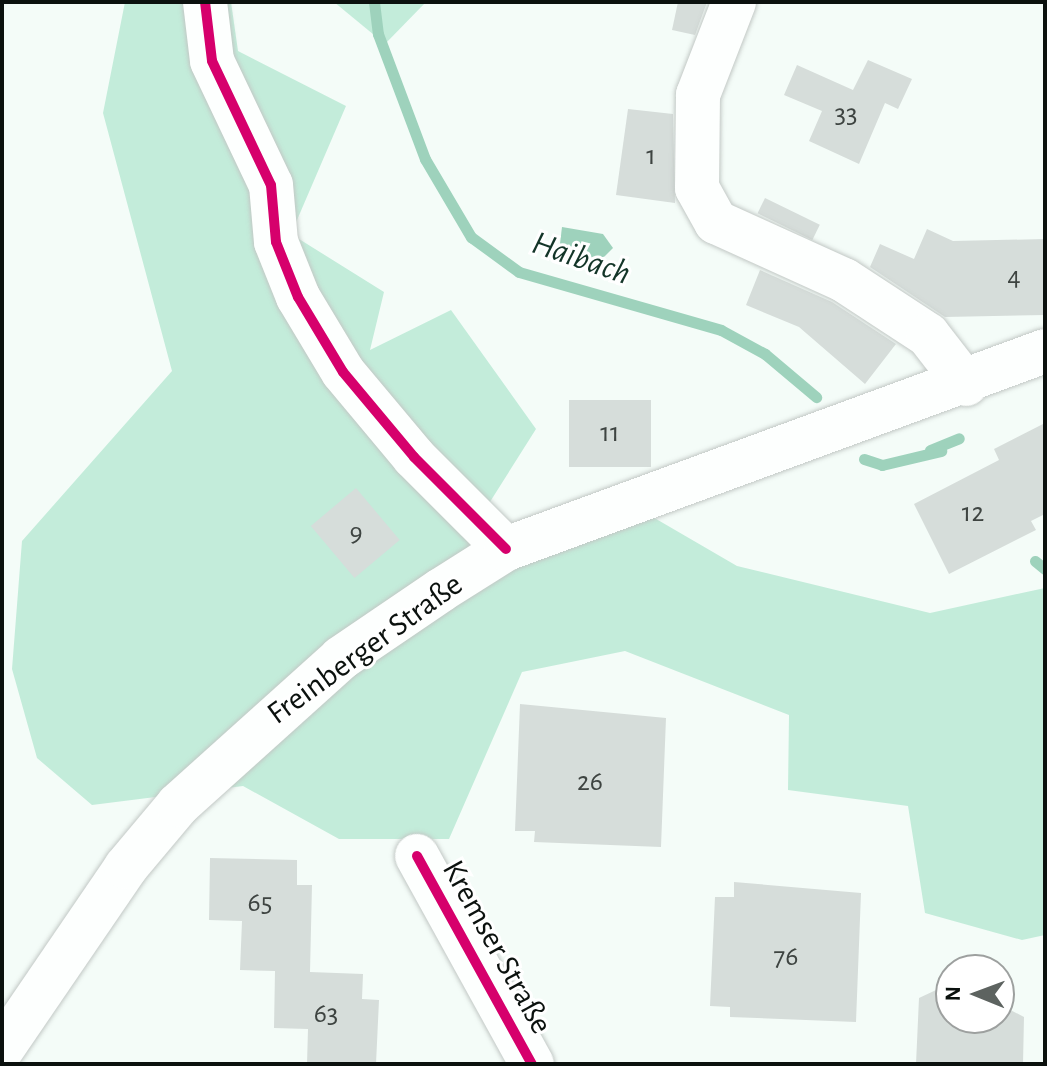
<!DOCTYPE html>
<meta charset="utf-8">
<style>
body{margin:0}
#map{position:relative;width:1047px;height:1066px;overflow:hidden;background:#f4fcf8;font-family:"Alegreya Sans",sans-serif}
div>[style]{position:absolute}
[style*='--x']{left:calc(var(--x)*1px);top:calc(var(--y)*1px);width:calc(var(--w)*1px);rotate:calc(var(--a)*1deg)}
.green>*{inset:0;background:#c3ecda}
.water>*{inset:0;background:#9ed2bc}
.stream>*{height:11px;margin:-5.5px;padding:0 5.5px;transform-origin:5.5px;border-radius:5.5px;background:#9ed2bc}
.building>*{inset:0;background:#d6ddda;transform-origin:0 0}
.roads{filter:drop-shadow(0 0 2px #c2c8c5) drop-shadow(0 0 2px #c2c8c5)}
.minor>*{height:44px;margin:-22px;padding:0 22px;transform-origin:22px;border-radius:22px;background:#fdfffe}
.major>*{height:44px;margin:-22px;padding:0 22px;transform-origin:22px;border-radius:22px;background:#fdfffe}
.cycleway>*{height:10px;margin:-5px;padding:0 5px;transform-origin:5px;border-radius:5px;background:#d6006c}
span{translate:-50% -50%;white-space:nowrap;text-align:center;line-height:1.15;-webkit-text-stroke:6px #fff;paint-order:stroke}
.number-label{font-size:28px;color:#3e4441}
.number-label span{-webkit-text-stroke-width:0}
.street-label{font-size:32px;color:#0b110e}
.water-label{font-size:34px;color:#133528;font-style:italic}
.frame{position:absolute;inset:0;border:4px solid #0b110e;pointer-events:none}
.north{position:absolute;left:935px;top:954px;width:80px;height:80px;box-sizing:border-box;background:#fff;border:2px solid #9da09f;border-radius:50%;rotate:271deg;font-size:22px;font-weight:700;line-height:32px;text-align:center;color:#0b110e}
.north::after{content:'';display:block;margin:auto;width:28px;height:36px;background:#5d6360;clip-path:polygon(50% 0,100% 100%,50% 72%,0 100%)}
</style>
<div id="map">
<div class="green">
<i style="clip-path:polygon(125px 2px,231px 2px,238px 51px,346px 106px,291px 234px,384px 292px,370px 350px,451px 310px,536px 429px,488px 505px,496px 571px,651px 516px,737px 566px,930px 613px,1045px 588px,1045px 935px,1022px 940px,925px 913px,908px 806px,788px 790px,789px 715px,625px 651px,522px 672px,449px 839px,339px 839px,243px 786px,92px 805px,37px 758px,12px 669px,22px 541px,172px 371px,103px 113px)"></i>
<i style="clip-path:polygon(334px 2px,426px 2px,385px 44px)"></i>
</div>
<div class="water">
<i style="clip-path:polygon(562px 227px,603px 234px,613px 248px,602px 259px,559px 252px)"></i>
</div>
<div class="stream">
<i style="--x:374;--y:2;--w:32;--a:83"></i>
<i style="--x:378;--y:34;--w:134;--a:69.4"></i>
<i style="--x:425;--y:159;--w:91;--a:59.5"></i>
<i style="--x:471;--y:237;--w:59;--a:36.1"></i>
<i style="--x:519;--y:272;--w:210;--a:16"></i>
<i style="--x:721;--y:330;--w:50;--a:28.6"></i>
<i style="--x:765;--y:354;--w:67;--a:40.1"></i>
<i style="--x:930;--y:450;--w:31;--a:-22"></i>
<i style="--x:864;--y:459;--w:19;--a:18"></i>
<i style="--x:882;--y:465;--w:61;--a:-13.3"></i>
<i style="--x:1035;--y:561;--w:13;--a:39"></i>
</div>
<div class="building">
<i style="clip-path:polygon(678px 2px,707px 2px,695px 35px,672px 30px)"></i>
<i style="clip-path:polygon(868px 60px,912px 79px,898px 109px,885px 103px,859px 164px,809px 141px,822px 111px,784px 95px,797px 65px,853px 90px)"></i>
<i style="clip-path:polygon(628px 109px,673px 114px,675px 203px,616px 195px)"></i>
<i style="left:765px;top:198px;width:61px;height:17px;rotate:26deg"></i>
<i style="clip-path:polygon(927px 229px,953px 241px,1045px 239px,1045px 315px,945px 317px,870px 267px,880px 244px,914px 259px)"></i>
<i style="clip-path:polygon(760px 270px,832px 302px,896px 344px,865px 384px,799px 327px,746px 305px)"></i>
<i style="left:569px;top:400px;width:82px;height:67px"></i>
<i style="clip-path:polygon(1045px 423px,1045px 514px,1031px 521px,1036px 530px,949px 574px,914px 504px,999px 460px,994px 449px)"></i>
<i style="left:356px;top:488px;width:68px;height:59px;rotate:50deg"></i>
<i style="clip-path:polygon(520px 704px,666px 718px,661px 847px,534px 842px,535px 831px,515px 831px)"></i>
<i style="clip-path:polygon(210px 858px,297px 860px,297px 885px,312px 885px,310px 972px,363px 974px,362px 999px,379px 1000px,376px 1064px,307px 1064px,308px 1029px,274px 1028px,275px 971px,240px 970px,242px 921px,209px 920px)"></i>
<i style="clip-path:polygon(734px 882px,861px 893px,856px 1022px,730px 1017px,730px 1007px,710px 1006px,715px 897px,734px 897px)"></i>
<i style="clip-path:polygon(951px 983px,951px 1018px,999px 1018px,999px 1004px,1024px 1017px,1023px 1064px,916px 1064px,919px 998px)"></i>
</div>
<div class="roads">
<div class="minor">
<i style="--x:205;--y:2;--w:59;--a:83.2"></i>
<i style="--x:212;--y:61;--w:137;--a:64.6"></i>
<i style="--x:271;--y:185;--w:57;--a:85"></i>
<i style="--x:276;--y:242;--w:59;--a:68.2"></i>
<i style="--x:298;--y:297;--w:87;--a:59"></i>
<i style="--x:343;--y:372;--w:111;--a:50.1"></i>
<i style="--x:414;--y:457;--w:130;--a:45"></i>
<i style="--x:734;--y:2;--w:100;--a:111.2"></i>
<i style="--x:698;--y:95;--w:93;--a:90.6"></i>
<i style="--x:697;--y:188;--w:39;--a:61"></i>
<i style="--x:716;--y:222;--w:141;--a:24.4"></i>
<i style="--x:844;--y:280;--w:100;--a:33.2"></i>
<i style="--x:928;--y:335;--w:62;--a:52.2"></i>
<i style="--x:417;--y:856;--w:238;--a:61.1"></i>
</div>
<div class="major">
<i style="--x:2;--y:1049;--w:220;--a:-55.7"></i>
<i style="--x:126;--y:867;--w:81;--a:-50"></i>
<i style="--x:178;--y:805;--w:219;--a:-42"></i>
<i style="--x:341;--y:658;--w:121;--a:-34.2"></i>
<i style="--x:441;--y:590;--w:77;--a:-32.2"></i>
<i style="--x:506;--y:549;--w:574;--a:-20.17"></i>
</div>
</div>
<div class="cycleway">
<i style="--x:205;--y:2;--w:59;--a:83.2"></i>
<i style="--x:212;--y:61;--w:137;--a:64.6"></i>
<i style="--x:271;--y:185;--w:57;--a:85"></i>
<i style="--x:276;--y:242;--w:59;--a:68.2"></i>
<i style="--x:298;--y:297;--w:87;--a:59"></i>
<i style="--x:343;--y:372;--w:111;--a:50.1"></i>
<i style="--x:414;--y:457;--w:130;--a:45"></i>
<i style="--x:417;--y:856;--w:238;--a:61.1"></i>
</div>
<div class="number-label">
<span style="left:846px;top:114px">33</span>
<span style="left:651px;top:156px">1</span>
<span style="left:1014px;top:277px">4</span>
<span style="left:610px;top:433px">11</span>
<span style="left:973px;top:513px">12</span>
<span style="left:356px;top:533px">9</span>
<span style="left:590px;top:782px">26</span>
<span style="left:260px;top:903px">65</span>
<span style="left:786px;top:957px">76</span>
<span style="left:326px;top:1014px">63</span>
</div>
<div class="street-label">
<span style="left:365px;top:649px;rotate:-36deg">Freinberger Straße</span>
<span style="left:497px;top:947px;rotate:61deg">Kremser Straße</span>
</div>
<div class="water-label">
<span style="left:581px;top:259px;rotate:19deg">Haibach</span>
</div>
<div class="frame"></div>
<div class="north">N</div>
</div>
